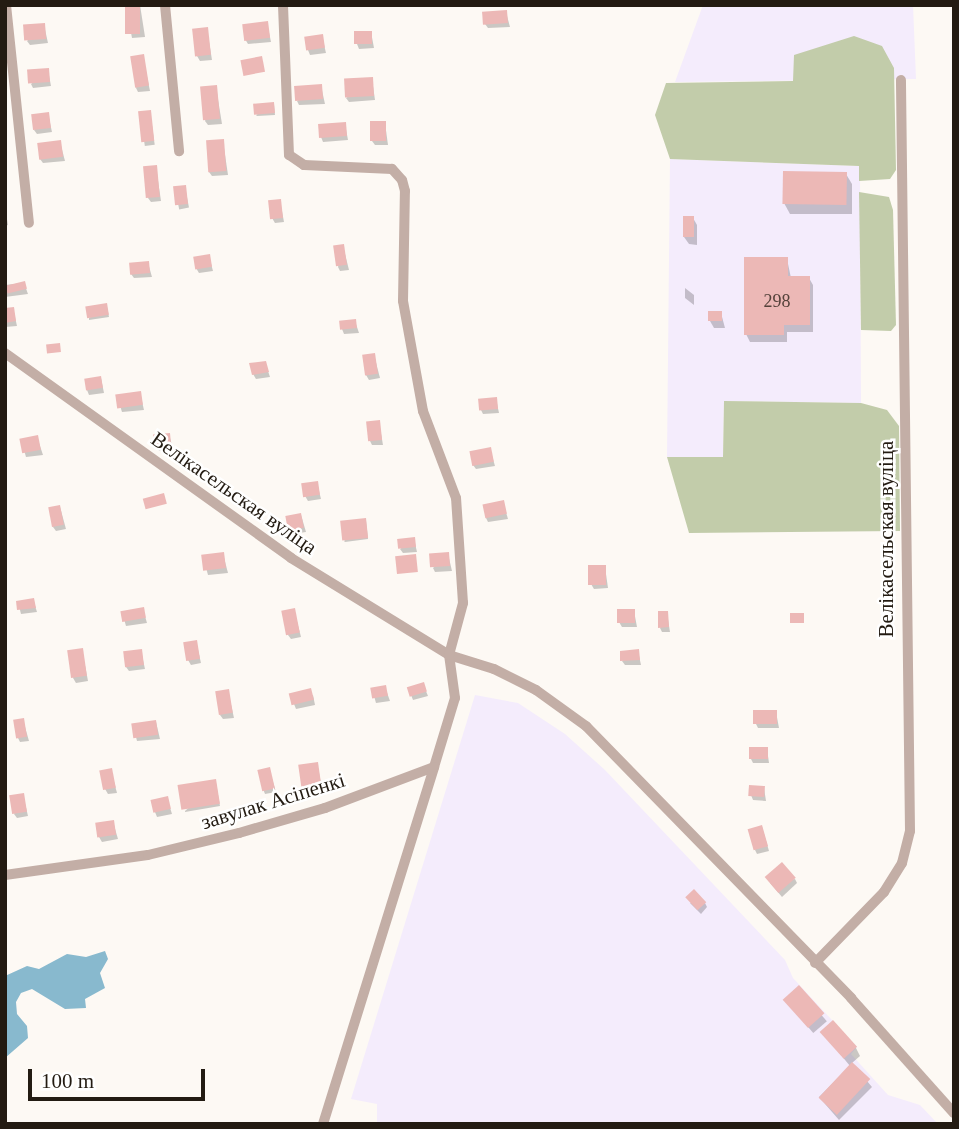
<!DOCTYPE html>
<meta charset="utf-8">
<style>
body{margin:0}
#map{position:relative;width:959px;height:1129px;overflow:hidden;background:#fdf9f4;font-family:Georgia,serif}
div>[style]{position:absolute}
[style*='--x']{left:calc(var(--x)*1px);top:calc(var(--y)*1px);width:calc(var(--w)*1px);rotate:calc(var(--a)*1deg)}
.industrial>*{inset:0;background:#f4ecfc}
.green>*{inset:0;background:#c2ccaa}
.water>*{inset:0;background:#88b9ce}
.shadow>*{inset:0;background:#0003;transform-origin:0 0}
.building>*{inset:0;background:#ecb8b6;transform-origin:0 0}
.minor>*{height:10px;margin:-5px;padding:0 5px;transform-origin:5px;border-radius:5px;background:#c3aea6}
span{translate:-50% -50%;white-space:nowrap;text-align:center;line-height:1.15;-webkit-text-stroke:5px #fff;paint-order:stroke}
.number-label{font-size:18px;color:#55423b}
.number-label span{-webkit-text-stroke-width:0}
.street-label{font-size:21px;color:#231b12}
.frame{position:absolute;inset:0;border:7px solid #231b12;pointer-events:none}
.scale{position:absolute;left:28px;top:1069px;width:177px;height:32px;box-sizing:border-box;border:4px solid #231b12;border-top:0;padding-left:9px;font-size:21px;line-height:24px;white-space:nowrap;color:#231b12;-webkit-text-stroke:5px #fff;paint-order:stroke}
</style>
<div id="map">
<div class="industrial">
<i style="clip-path:polygon(703px 5px,913px 5px,916px 79px,675px 82px)"></i>
<i style="clip-path:polygon(670px 159px,860px 166px,861px 403px,724px 401px,723px 458px,667px 457px)"></i>
<i style="clip-path:polygon(475px 695px,518px 703px,565px 734px,605px 770px,785px 960px,793px 978px,857px 1047px,851px 1054px,888px 1095px,920px 1105px,938px 1124px,377px 1124px,377px 1104px,351px 1099px)"></i>
</div>
<div class="green">
<i style="clip-path:polygon(854px 36px,882px 46px,894px 68px,896px 170px,890px 179px,859px 181px,859px 166px,670px 159px,655px 115px,666px 83px,793px 81px,794px 55px)"></i>
<i style="clip-path:polygon(859px 192px,889px 197px,893px 210px,896px 325px,891px 331px,861px 330px)"></i>
<i style="clip-path:polygon(724px 401px,861px 403px,887px 410px,899px 426px,900px 531px,689px 533px,667px 457px,723px 457px)"></i>
</div>
<div class="water">
<i style="clip-path:polygon(105px 951px,108px 959px,100px 973px,105px 988px,85px 999px,86px 1008px,65px 1009px,32px 989px,21px 993px,16px 1002px,17px 1014px,27px 1026px,28px 1038px,5px 1058px,5px 976px,27px 966px,39px 969px,67px 954px,86px 957px)"></i>
</div>
<div class="shadow">
<i style="clip-path:polygon(126px 5px,140px 5px,145px 37px,132px 38px)"></i>
<i style="clip-path:polygon(506px 12px,510px 27px,488px 28px,485px 24px)"></i>
<i style="clip-path:polygon(267px 23px,271px 42px,248px 44px,245px 39px)"></i>
<i style="clip-path:polygon(44px 25px,48px 43px,30px 45px,27px 41px)"></i>
<i style="clip-path:polygon(207px 29px,212px 60px,200px 61px,197px 56px)"></i>
<i style="clip-path:polygon(371px 32px,374px 48px,359px 49px,357px 44px)"></i>
<i style="clip-path:polygon(322px 36px,326px 53px,310px 55px,308px 50px)"></i>
<i style="clip-path:polygon(143px 56px,150px 91px,138px 92px,136px 88px)"></i>
<i style="clip-path:polygon(48px 70px,51px 86px,33px 88px,31px 84px)"></i>
<i style="clip-path:polygon(372px 79px,375px 100px,349px 102px,346px 98px)"></i>
<i style="clip-path:polygon(321px 86px,325px 104px,299px 105px,297px 101px)"></i>
<i style="clip-path:polygon(216px 87px,222px 124px,208px 125px,205px 121px)"></i>
<i style="clip-path:polygon(274px 105px,275px 115px,257px 116px,256px 115px)"></i>
<i style="left:150px;top:111px;width:34px;height:10px;rotate:82deg"></i>
<i style="clip-path:polygon(48px 114px,52px 132px,37px 134px,34px 130px)"></i>
<i style="clip-path:polygon(385px 123px,388px 145px,375px 145px,372px 141px)"></i>
<i style="clip-path:polygon(345px 124px,348px 140px,323px 142px,321px 137px)"></i>
<i style="clip-path:polygon(223px 141px,228px 175px,212px 176px,209px 172px)"></i>
<i style="clip-path:polygon(60px 142px,65px 161px,43px 163px,40px 159px)"></i>
<i style="clip-path:polygon(156px 167px,161px 201px,151px 202px,148px 198px)"></i>
<i style="clip-path:polygon(846px 174px,852px 184px,852px 214px,790px 214px,784px 203px)"></i>
<i style="left:185px;top:187px;width:21px;height:10px;rotate:79deg"></i>
<i style="clip-path:polygon(280px 201px,284px 222px,275px 223px,272px 218px)"></i>
<i style="clip-path:polygon(5px 208px,8px 225px,5px 226px)"></i>
<i style="clip-path:polygon(693px 218px,697px 225px,697px 245px,689px 244px,684px 237px)"></i>
<i style="clip-path:polygon(343px 246px,349px 270px,340px 271px,338px 267px)"></i>
<i style="clip-path:polygon(209px 256px,213px 271px,199px 273px,196px 268px)"></i>
<i style="clip-path:polygon(787px 259px,791px 278px,809px 278px,813px 285px,813px 332px,787px 332px,787px 342px,750px 342px,746px 334px)"></i>
<i style="clip-path:polygon(148px 263px,152px 277px,134px 278px,131px 274px)"></i>
<i style="clip-path:polygon(24px 283px,28px 294px,5px 297px,5px 285px)"></i>
<i style="clip-path:polygon(685px 288px,694px 295px,694px 305px,685px 298px)"></i>
<i style="clip-path:polygon(107px 307px,109px 317px,89px 320px,89px 318px)"></i>
<i style="clip-path:polygon(13px 308px,17px 326px,5px 327px,5px 309px)"></i>
<i style="clip-path:polygon(721px 313px,725px 328px,714px 328px,710px 321px)"></i>
<i style="clip-path:polygon(355px 321px,359px 333px,344px 334px,342px 329px)"></i>
<i style="clip-path:polygon(374px 355px,380px 378px,369px 380px,366px 375px)"></i>
<i style="clip-path:polygon(265px 362px,270px 377px,256px 379px,253px 374px)"></i>
<i style="clip-path:polygon(101px 378px,104px 393px,89px 395px,87px 390px)"></i>
<i style="clip-path:polygon(140px 393px,144px 410px,122px 412px,117px 396px)"></i>
<i style="clip-path:polygon(496px 399px,499px 413px,483px 414px,481px 410px)"></i>
<i style="clip-path:polygon(379px 422px,383px 445px,372px 445px,370px 441px)"></i>
<i style="clip-path:polygon(169px 434px,173px 449px,159px 451px,157px 446px)"></i>
<i style="clip-path:polygon(37px 437px,43px 455px,26px 457px,21px 440px)"></i>
<i style="clip-path:polygon(490px 449px,495px 466px,476px 469px,473px 465px)"></i>
<i style="clip-path:polygon(317px 483px,321px 499px,308px 501px,305px 496px)"></i>
<i style="clip-path:polygon(503px 502px,508px 519px,488px 522px,486px 518px)"></i>
<i style="clip-path:polygon(60px 507px,66px 529px,56px 531px,53px 527px)"></i>
<i style="clip-path:polygon(301px 515px,306px 532px,292px 534px,289px 530px)"></i>
<i style="clip-path:polygon(366px 521px,368px 539px,345px 542px,344px 541px)"></i>
<i style="clip-path:polygon(414px 539px,417px 552px,403px 553px,400px 549px)"></i>
<i style="clip-path:polygon(223px 554px,228px 573px,208px 575px,203px 557px)"></i>
<i style="clip-path:polygon(448px 554px,452px 571px,435px 572px,433px 568px)"></i>
<i style="clip-path:polygon(605px 567px,608px 588px,594px 589px,591px 584px)"></i>
<i style="clip-path:polygon(33px 599px,37px 612px,21px 614px,18px 602px)"></i>
<i style="clip-path:polygon(143px 609px,147px 623px,126px 626px,122px 612px)"></i>
<i style="clip-path:polygon(294px 610px,301px 637px,291px 639px,288px 635px)"></i>
<i style="clip-path:polygon(634px 611px,637px 627px,622px 627px,619px 622px)"></i>
<i style="clip-path:polygon(667px 613px,670px 632px,662px 632px,660px 628px)"></i>
<i style="clip-path:polygon(196px 641px,201px 663px,191px 665px,188px 660px)"></i>
<i style="clip-path:polygon(82px 650px,88px 681px,76px 683px,73px 678px)"></i>
<i style="clip-path:polygon(141px 651px,145px 669px,129px 671px,126px 667px)"></i>
<i style="clip-path:polygon(638px 651px,641px 665px,625px 665px,622px 661px)"></i>
<i style="clip-path:polygon(423px 684px,428px 696px,413px 700px,411px 695px)"></i>
<i style="clip-path:polygon(385px 687px,390px 701px,376px 703px,372px 689px)"></i>
<i style="clip-path:polygon(228px 691px,234px 718px,223px 719px,220px 715px)"></i>
<i style="clip-path:polygon(313px 695px,315px 705px,296px 709px,294px 704px)"></i>
<i style="clip-path:polygon(776px 712px,779px 728px,758px 728px,756px 724px)"></i>
<i style="clip-path:polygon(23px 720px,29px 741px,20px 742px,18px 738px)"></i>
<i style="clip-path:polygon(156px 722px,160px 739px,137px 741px,133px 725px)"></i>
<i style="clip-path:polygon(767px 749px,769px 763px,753px 763px,751px 759px)"></i>
<i style="clip-path:polygon(317px 763px,322px 788px,305px 791px,303px 786px)"></i>
<i style="clip-path:polygon(269px 769px,276px 792px,265px 794px,263px 789px)"></i>
<i style="clip-path:polygon(111px 770px,117px 793px,108px 794px,105px 789px)"></i>
<i style="clip-path:polygon(216px 783px,220px 806px,185px 812px,185px 811px)"></i>
<i style="clip-path:polygon(764px 788px,766px 801px,753px 800px,751px 795px)"></i>
<i style="clip-path:polygon(23px 795px,28px 816px,17px 818px,14px 814px)"></i>
<i style="clip-path:polygon(167px 798px,172px 814px,157px 817px,155px 812px)"></i>
<i style="clip-path:polygon(113px 822px,118px 839px,102px 842px,99px 837px)"></i>
<i style="clip-path:polygon(762px 827px,769px 851px,757px 854px,755px 850px)"></i>
<i style="clip-path:polygon(795px 879px,797px 883px,782px 897px,770px 883px)"></i>
<i style="clip-path:polygon(690px 903px,705px 903px,707px 907px,701px 914px)"></i>
<i style="left:798px;top:988px;width:44px;height:18px;rotate:49deg"></i>
<i style="clip-path:polygon(833px 1023px,856px 1048px,860px 1056px,852px 1063px,872px 1087px,839px 1120px,819px 1097px,850px 1066px,822px 1032px)"></i>
</div>
<div class="building">
<i style="left:125px;top:5px;width:15px;height:29px"></i>
<i style="left:507px;top:10px;width:13px;height:25px;rotate:86deg"></i>
<i style="left:268px;top:21px;width:17px;height:26px;rotate:83deg"></i>
<i style="left:45px;top:23px;width:16px;height:22px;rotate:86deg"></i>
<i style="left:208px;top:27px;width:28px;height:16px;rotate:84deg"></i>
<i style="left:372px;top:31px;width:13px;height:18px;rotate:90deg"></i>
<i style="left:323px;top:34px;width:14px;height:19px;rotate:82deg"></i>
<i style="left:144px;top:54px;width:32px;height:14px;rotate:81deg"></i>
<i style="left:262px;top:56px;width:16px;height:22px;rotate:79deg"></i>
<i style="left:49px;top:68px;width:14px;height:22px;rotate:86deg"></i>
<i style="left:373px;top:77px;width:19px;height:29px;rotate:87deg"></i>
<i style="left:322px;top:84px;width:15px;height:28px;rotate:86deg"></i>
<i style="left:217px;top:85px;width:34px;height:17px;rotate:85deg"></i>
<i style="left:274px;top:102px;width:11px;height:21px;rotate:85deg"></i>
<i style="left:151px;top:110px;width:31px;height:13px;rotate:84deg"></i>
<i style="left:49px;top:112px;width:16px;height:18px;rotate:83deg"></i>
<i style="left:386px;top:121px;width:20px;height:16px;rotate:90deg"></i>
<i style="left:346px;top:122px;width:14px;height:28px;rotate:86deg"></i>
<i style="left:224px;top:139px;width:32px;height:18px;rotate:86deg"></i>
<i style="left:61px;top:140px;width:17px;height:24px;rotate:83deg"></i>
<i style="left:157px;top:165px;width:32px;height:14px;rotate:85deg"></i>
<i style="left:783px;top:171px;width:64px;height:33px;rotate:1deg"></i>
<i style="left:186px;top:185px;width:19px;height:13px;rotate:84deg"></i>
<i style="left:281px;top:199px;width:19px;height:13px;rotate:84deg"></i>
<i style="left:683px;top:216px;width:11px;height:21px"></i>
<i style="left:344px;top:244px;width:21px;height:11px;rotate:82deg"></i>
<i style="left:210px;top:254px;width:13px;height:17px;rotate:81deg"></i>
<i style="clip-path:polygon(744px 257px,788px 257px,788px 276px,810px 276px,810px 325px,784px 325px,784px 335px,744px 335px)"></i>
<i style="left:149px;top:261px;width:12px;height:20px;rotate:85deg"></i>
<i style="left:25px;top:281px;width:8px;height:20px;rotate:76deg"></i>
<i style="left:107px;top:303px;width:12px;height:22px;rotate:81deg"></i>
<i style="clip-path:polygon(14px 307px,16px 321px,5px 323px,5px 308px)"></i>
<i style="left:708px;top:311px;width:14px;height:10px"></i>
<i style="left:356px;top:319px;width:9px;height:17px;rotate:84deg"></i>
<i style="left:60px;top:343px;width:9px;height:14px;rotate:84deg"></i>
<i style="left:375px;top:353px;width:21px;height:13px;rotate:82deg"></i>
<i style="clip-path:polygon(266px 361px,269px 372px,252px 375px,249px 363px)"></i>
<i style="left:101px;top:376px;width:12px;height:17px;rotate:81deg"></i>
<i style="left:141px;top:391px;width:14px;height:26px;rotate:82deg"></i>
<i style="left:497px;top:397px;width:12px;height:19px;rotate:85deg"></i>
<i style="left:380px;top:420px;width:20px;height:14px;rotate:84deg"></i>
<i style="left:170px;top:433px;width:11px;height:17px;rotate:85deg"></i>
<i style="left:38px;top:435px;width:15px;height:19px;rotate:79deg"></i>
<i style="left:491px;top:447px;width:15px;height:22px;rotate:79deg"></i>
<i style="left:318px;top:481px;width:14px;height:17px;rotate:82deg"></i>
<i style="left:164px;top:493px;width:11px;height:22px;rotate:75deg"></i>
<i style="left:504px;top:500px;width:14px;height:22px;rotate:78deg"></i>
<i style="left:60px;top:505px;width:20px;height:12px;rotate:79deg"></i>
<i style="left:301px;top:513px;width:15px;height:16px;rotate:79deg"></i>
<i style="left:366px;top:518px;width:20px;height:26px;rotate:84deg"></i>
<i style="left:415px;top:537px;width:10px;height:18px;rotate:84deg"></i>
<i style="left:224px;top:552px;width:16px;height:23px;rotate:83deg"></i>
<i style="left:449px;top:552px;width:14px;height:20px;rotate:86deg"></i>
<i style="left:416px;top:554px;width:18px;height:21px;rotate:84deg"></i>
<i style="left:588px;top:565px;width:18px;height:20px"></i>
<i style="clip-path:polygon(34px 598px,36px 608px,17px 610px,16px 601px)"></i>
<i style="left:144px;top:607px;width:11px;height:24px;rotate:80deg"></i>
<i style="left:295px;top:608px;width:25px;height:14px;rotate:79deg"></i>
<i style="left:635px;top:609px;width:14px;height:18px;rotate:90deg"></i>
<i style="clip-path:polygon(658px 611px,668px 611px,669px 627px,658px 628px)"></i>
<i style="left:790px;top:613px;width:14px;height:10px"></i>
<i style="left:197px;top:640px;width:19px;height:14px;rotate:81deg"></i>
<i style="left:83px;top:648px;width:28px;height:16px;rotate:82deg"></i>
<i style="left:142px;top:649px;width:16px;height:19px;rotate:83deg"></i>
<i style="clip-path:polygon(639px 649px,640px 660px,620px 661px,620px 651px)"></i>
<i style="left:424px;top:682px;width:10px;height:18px;rotate:73deg"></i>
<i style="left:386px;top:685px;width:11px;height:16px;rotate:80deg"></i>
<i style="left:311px;top:688px;width:12px;height:23px;rotate:76deg"></i>
<i style="left:229px;top:689px;width:24px;height:14px;rotate:81deg"></i>
<i style="left:753px;top:710px;width:24px;height:14px"></i>
<i style="left:24px;top:718px;width:19px;height:11px;rotate:81deg"></i>
<i style="left:156px;top:720px;width:15px;height:25px;rotate:82deg"></i>
<i style="left:749px;top:747px;width:19px;height:12px"></i>
<i style="left:318px;top:762px;width:22px;height:20px;rotate:82deg"></i>
<i style="left:270px;top:767px;width:22px;height:13px;rotate:77deg"></i>
<i style="left:112px;top:768px;width:20px;height:13px;rotate:79deg"></i>
<i style="left:216px;top:779px;width:25px;height:39px;rotate:81deg"></i>
<i style="left:749px;top:785px;width:16px;height:11px;rotate:4deg"></i>
<i style="left:24px;top:793px;width:19px;height:15px;rotate:81deg"></i>
<i style="left:168px;top:796px;width:13px;height:18px;rotate:77deg"></i>
<i style="left:114px;top:820px;width:15px;height:19px;rotate:82deg"></i>
<i style="left:762px;top:825px;width:22px;height:15px;rotate:74deg"></i>
<i style="left:782px;top:862px;width:21px;height:23px;rotate:49deg"></i>
<i style="left:694px;top:889px;width:18px;height:12px;rotate:47deg"></i>
<i style="left:799px;top:985px;width:38px;height:22px;rotate:48deg"></i>
<i style="left:833px;top:1020px;width:36px;height:18px;rotate:48deg"></i>
<i style="left:852px;top:1062px;width:25px;height:49px;rotate:43deg"></i>
</div>
<div class="minor">
<i style="--x:6;--y:5;--w:219;--a:84"></i>
<i style="--x:165;--y:5;--w:147;--a:84.5"></i>
<i style="--x:5;--y:353;--w:352;--a:35.6"></i>
<i style="--x:291;--y:558;--w:185;--a:31.5"></i>
<i style="--x:449;--y:655;--w:47;--a:17.3"></i>
<i style="--x:494;--y:669;--w:47;--a:26.6"></i>
<i style="--x:536;--y:690;--w:62;--a:35.8"></i>
<i style="--x:586;--y:726;--w:380;--a:45.7"></i>
<i style="--x:851;--y:998;--w:154;--a:48.2"></i>
<i style="--x:5;--y:875;--w:144;--a:-8"></i>
<i style="--x:148;--y:855;--w:94;--a:-13.6"></i>
<i style="--x:239;--y:833;--w:90;--a:-16.2"></i>
<i style="--x:325;--y:808;--w:116;--a:-20.6"></i>
<i style="--x:434;--y:767;--w:72;--a:-73.1"></i>
<i style="--x:455;--y:698;--w:43;--a:-97.9"></i>
<i style="--x:449;--y:655;--w:54;--a:-74.9"></i>
<i style="--x:463;--y:603;--w:105;--a:-93.8"></i>
<i style="--x:456;--y:498;--w:93;--a:-110.8"></i>
<i style="--x:423;--y:411;--w:112;--a:-100.3"></i>
<i style="--x:403;--y:301;--w:110;--a:-89"></i>
<i style="--x:405;--y:191;--w:11;--a:-105"></i>
<i style="--x:402;--y:180;--w:15;--a:-132"></i>
<i style="--x:392;--y:169;--w:88;--a:-177.4"></i>
<i style="--x:304;--y:165;--w:18;--a:-146"></i>
<i style="--x:289;--y:155;--w:150;--a:-92.3"></i>
<i style="--x:815;--y:963;--w:99;--a:-45.8"></i>
<i style="--x:884;--y:892;--w:34;--a:-58"></i>
<i style="--x:902;--y:863;--w:33;--a:-76"></i>
<i style="--x:910;--y:831;--w:751;--a:-90.69"></i>
<i style="--x:323;--y:1124;--w:374;--a:-72.7"></i>
</div>
<div class="number-label">
<span style="left:777px;top:301px">298</span>
</div>
<div class="street-label">
<span style="left:234px;top:493px;rotate:35deg">Велікасельская вуліца</span>
<span style="left:886px;top:539px;rotate:-90deg">Велікасельская вуліца</span>
<span style="left:273px;top:801px;rotate:-17deg">завулак Асіпенкі</span>
</div>
<div class="frame"></div>
<div class="scale">100 m</div>
</div>
